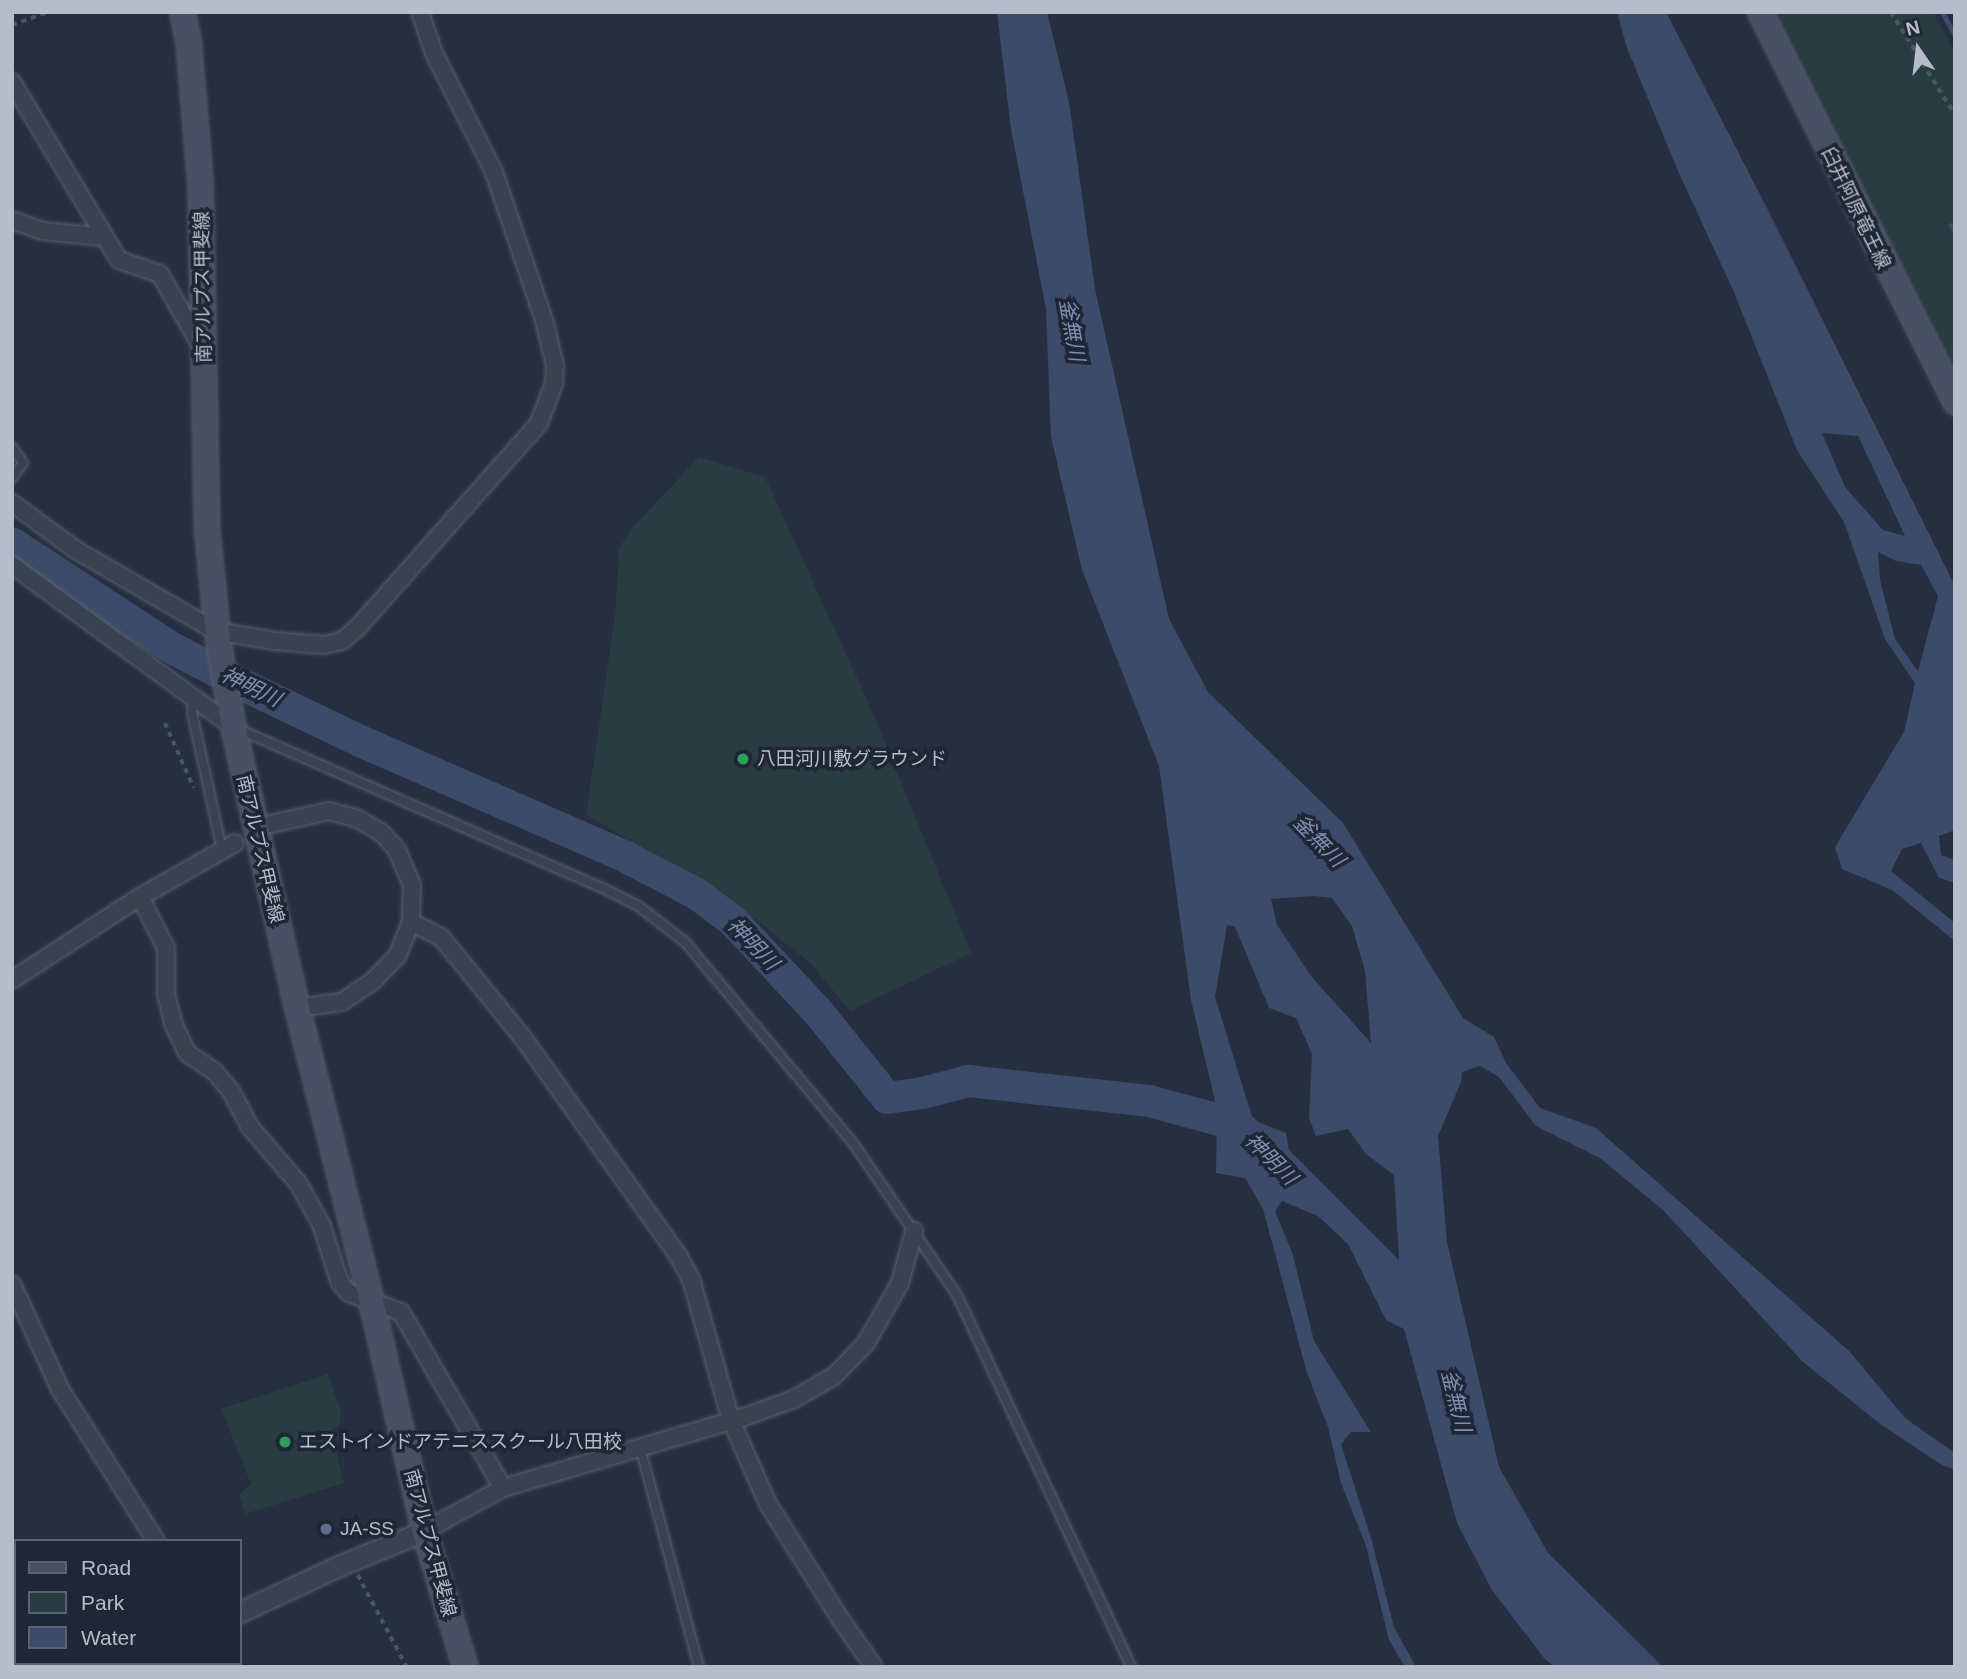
<!DOCTYPE html>
<meta charset="utf-8">
<style>
body{margin:0}
#map{position:relative;width:1967px;height:1679px;overflow:hidden;background:#262f40;font-family:Helvetica,"Noto Sans JP",sans-serif}
div>[style]{position:absolute}
[style*='--x']{left:calc(var(--x)*1px);top:calc(var(--y)*1px);width:calc(var(--w)*1px);rotate:calc(var(--a)*1deg)}
.green>*{inset:0;background:#283c41}
.water>*{inset:0;background:#3b4b69}
.stream>*{height:5px;margin:-2.5px;padding:0 2.5px;transform-origin:2.5px;border-radius:2.5px;background:#3b4b69}
.river>*{height:32px;margin:-16px;padding:0 16px;transform-origin:16px;border-radius:16px;background:#3b4b69}
.path>*{height:3.5px;margin-top:-1.75px;transform-origin:0;background:repeating-linear-gradient(90deg,#46595e 0 5px,transparent 0 10px)}
.roads{filter:drop-shadow(0 0 2px #585f6d) drop-shadow(0 0 2px #585f6d)}
.service>*{height:8px;margin:-4px;padding:0 4px;transform-origin:4px;border-radius:4px;background:#3a4150}
.minor>*{height:16px;margin:-8px;padding:0 8px;transform-origin:8px;border-radius:8px;background:#3a4150}
.tertiary>*{height:19px;margin:-9.5px;padding:0 9.5px;transform-origin:9.5px;border-radius:9.5px;background:#3a4150}
.secondary>*{height:23px;margin:-11.5px;padding:0 11.5px;transform-origin:11.5px;border-radius:11.5px;background:#485063}
.dots>*{width:19px;height:19px;translate:-50% -50%;box-sizing:border-box;border:4px solid #1f2635;border-radius:50%}
span{translate:-50% -50%;white-space:nowrap;text-align:center;line-height:1.15;-webkit-text-stroke:7px #1f2635;paint-order:stroke}
.street-label{font-size:19px;color:#b6bdca}
.poi-label{font-size:19px;color:#b6bdca}
.left{translate:0 -50%;text-align:left}
.water-label{font-size:21px;color:#7e90b2;font-style:italic}
.frame{position:absolute;inset:0;border:14px solid #b6bdca;pointer-events:none}
.legend{position:absolute;left:14px;top:1539px;width:228px;height:126px;box-sizing:border-box;background:#1f2635;border:2px solid #5b6271;margin:0;padding:9px 12px;list-style:none;font-size:21px;color:#b6bdca}
.legend li{display:flex;align-items:center;gap:14px;height:35px}
.legend b{width:35px;border:2px solid #5b6271}
.north{position:absolute;left:1883px;top:14px;width:70px;height:70px;-webkit-text-stroke:5px #1f2635;paint-order:stroke;rotate:346deg;font-size:19px;font-weight:700;line-height:28px;text-align:center;color:#b6bdca}
.north::after{content:'';display:block;margin:auto;width:24px;height:32px;background:#b6bdca;clip-path:polygon(50% 0,100% 100%,50% 72%,0 100%)}
</style>
<div id="map">
<div class="green">
<i style="clip-path:polygon(1773px 12px,1933px 12px,1955px 52px,1955px 376px)"></i>
<i style="clip-path:polygon(699px 457px,765px 477px,869px 704px,971px 953px,850px 1011px,810px 963px,733px 901px,586px 815px,615px 615px,619px 548px,633px 527px)"></i>
<i style="clip-path:polygon(328px 1374px,341px 1412px,340px 1424px,331px 1431px,344px 1483px,245px 1514px,239px 1494px,251px 1484px,221px 1409px)"></i>
</div>
<div class="water">
<i style="clip-path:polygon(evenodd,997px 12px,1047px 12px,1069px 102px,1095px 289px,1169px 619px,1208px 692px,1343px 823px,1463px 1018px,1494px 1037px,1506px 1063px,1540px 1108px,1596px 1128px,1850px 1352px,1905px 1418px,1955px 1453px,1955px 1470px,1942px 1465px,1879px 1423px,1803px 1362px,1663px 1210px,1600px 1158px,1536px 1126px,1499px 1077px,1480px 1066px,1462px 1072px,1461px 1082px,1438px 1136px,1447px 1242px,1499px 1467px,1548px 1553px,1663px 1667px,1554px 1667px,1544px 1658px,1492px 1590px,1457px 1523px,1404px 1329px,1386px 1320px,1348px 1244px,1318px 1216px,1282px 1201px,1275px 1211px,1293px 1255px,1314px 1341px,1371px 1432px,1351px 1432px,1341px 1444px,1371px 1538px,1394px 1627px,1416px 1667px,1405px 1667px,1389px 1640px,1366px 1546px,1341px 1483px,1328px 1427px,1307px 1373px,1263px 1209px,1245px 1178px,1216px 1173px,1217px 1109px,1191px 1000px,1159px 766px,1082px 570px,1051px 437px,1046px 309px,1011px 129px,997px 12px,1313px 896px,1332px 898px,1352px 926px,1365px 971px,1371px 1043px,1311px 976px,1277px 925px,1271px 899px,1313px 896px,997px 12px,1227px 925px,1235px 927px,1269px 1008px,1296px 1018px,1312px 1054px,1309px 1118px,1316px 1136px,1348px 1129px,1366px 1154px,1394px 1175px,1399px 1260px,1289px 1150px,1286px 1133px,1253px 1120px,1215px 997px,1227px 925px)"></i>
<i style="clip-path:polygon(evenodd,1617px 12px,1666px 12px,1767px 208px,1955px 586px,1955px 830px,1939px 836px,1941px 855px,1955px 860px,1955px 883px,1939px 878px,1921px 843px,1902px 849px,1891px 871px,1955px 923px,1955px 941px,1892px 890px,1842px 869px,1835px 847px,1904px 732px,1915px 683px,1885px 639px,1844px 522px,1797px 450px,1733px 290px,1678px 171px,1627px 48px,1617px 12px,1822px 433px,1858px 436px,1905px 536px,1883px 530px,1845px 487px,1822px 433px,1617px 12px,1878px 552px,1896px 561px,1921px 565px,1938px 596px,1918px 671px,1895px 639px,1880px 580px,1878px 552px)"></i>
</div>
<div class="stream">
<i style="--x:1942;--y:12;--w:26;--a:61"></i>
<i style="--x:1951;--y:225;--w:9;--a:63"></i>
</div>
<div class="river">
<i style="--x:12;--y:543;--w:191;--a:33.3"></i>
<i style="--x:172;--y:648;--w:85;--a:27.5"></i>
<i style="--x:247;--y:687;--w:125;--a:25.5"></i>
<i style="--x:360;--y:741;--w:288;--a:23.5"></i>
<i style="--x:624;--y:856;--w:82;--a:27.5"></i>
<i style="--x:697;--y:894;--w:45;--a:36.9"></i>
<i style="--x:733;--y:921;--w:126;--a:46.9"></i>
<i style="--x:819;--y:1013;--w:109;--a:51.3"></i>
<i style="--x:887;--y:1098;--w:36;--a:-8"></i>
<i style="--x:923;--y:1093;--w:47;--a:-14.9"></i>
<i style="--x:968;--y:1081;--w:182;--a:6.3"></i>
<i style="--x:1149;--y:1101;--w:92;--a:15.1"></i>
<i style="--x:1238;--y:1125;--w:21;--a:43"></i>
</div>
<div class="path">
<i style="--x:1891;--y:12;--w:121;--a:58.1"></i>
<i style="--x:12;--y:25;--w:37;--a:-20"></i>
<i style="--x:165;--y:723;--w:71;--a:66"></i>
<i style="--x:358;--y:1575;--w:104;--a:62"></i>
</div>
<div class="roads">
<div class="service">
<i style="--x:12;--y:447;--w:19;--a:55"></i>
<i style="--x:23;--y:463;--w:19;--a:126"></i>
<i style="--x:193;--y:699;--w:14;--a:94"></i>
<i style="--x:192;--y:713;--w:140;--a:77.6"></i>
<i style="--x:236;--y:728;--w:400;--a:23.6"></i>
<i style="--x:603;--y:888;--w:38;--a:27"></i>
<i style="--x:637;--y:905;--w:61;--a:37.6"></i>
<i style="--x:685;--y:942;--w:262;--a:50.1"></i>
<i style="--x:853;--y:1143;--w:184;--a:55.6"></i>
<i style="--x:957;--y:1295;--w:411;--a:64.9"></i>
<i style="--x:640;--y:1447;--w:228;--a:75"></i>
</div>
<div class="minor">
<i style="--x:12;--y:82;--w:208;--a:59"></i>
<i style="--x:119;--y:260;--w:43;--a:18.9"></i>
<i style="--x:160;--y:274;--w:85;--a:60.4"></i>
<i style="--x:12;--y:220;--w:32;--a:20"></i>
<i style="--x:42;--y:231;--w:63;--a:5.4"></i>
<i style="--x:12;--y:503;--w:79;--a:36.3"></i>
<i style="--x:76;--y:550;--w:162;--a:30.1"></i>
<i style="--x:216;--y:631;--w:60;--a:9.6"></i>
<i style="--x:275;--y:641;--w:49;--a:4.7"></i>
<i style="--x:324;--y:645;--w:18;--a:-13"></i>
<i style="--x:342;--y:641;--w:23;--a:-41"></i>
<i style="--x:359;--y:626;--w:271;--a:-48.4"></i>
<i style="--x:539;--y:423;--w:43;--a:-69.4"></i>
<i style="--x:554;--y:383;--w:17;--a:-87"></i>
<i style="--x:555;--y:366;--w:47;--a:-103.4"></i>
<i style="--x:544;--y:320;--w:156;--a:-108.7"></i>
<i style="--x:494;--y:172;--w:133;--a:-116.8"></i>
<i style="--x:434;--y:53;--w:43;--a:-108.9"></i>
<i style="--x:12;--y:565;--w:274;--a:36.2"></i>
<i style="--x:271;--y:824;--w:59;--a:-12.6"></i>
<i style="--x:329;--y:811;--w:28;--a:15"></i>
<i style="--x:356;--y:818;--w:30;--a:30"></i>
<i style="--x:382;--y:833;--w:23;--a:49"></i>
<i style="--x:397;--y:850;--w:38;--a:67"></i>
<i style="--x:412;--y:885;--w:37;--a:92"></i>
<i style="--x:411;--y:922;--w:37;--a:112"></i>
<i style="--x:397;--y:956;--w:35;--a:134"></i>
<i style="--x:373;--y:981;--w:37;--a:146"></i>
<i style="--x:342;--y:1002;--w:45;--a:172.4"></i>
<i style="--x:140;--y:897;--w:57;--a:63"></i>
<i style="--x:166;--y:948;--w:46;--a:90"></i>
<i style="--x:166;--y:994;--w:30;--a:76"></i>
<i style="--x:173;--y:1023;--w:33;--a:65"></i>
<i style="--x:187;--y:1053;--w:32;--a:34"></i>
<i style="--x:214;--y:1071;--w:26;--a:50"></i>
<i style="--x:231;--y:1091;--w:41;--a:62.2"></i>
<i style="--x:250;--y:1127;--w:74;--a:49.4"></i>
<i style="--x:298;--y:1183;--w:47;--a:60.7"></i>
<i style="--x:321;--y:1224;--w:62;--a:72.1"></i>
<i style="--x:340;--y:1283;--w:13;--a:48"></i>
<i style="--x:349;--y:1293;--w:55;--a:20.1"></i>
<i style="--x:401;--y:1312;--w:203;--a:59.9"></i>
<i style="--x:411;--y:922;--w:34;--a:27"></i>
<i style="--x:441;--y:937;--w:130;--a:50.9"></i>
<i style="--x:523;--y:1038;--w:267;--a:54.5"></i>
<i style="--x:678;--y:1255;--w:27;--a:62"></i>
<i style="--x:691;--y:1279;--w:147;--a:74.2"></i>
<i style="--x:731;--y:1420;--w:92;--a:66.2"></i>
<i style="--x:768;--y:1504;--w:137;--a:57.8"></i>
<i style="--x:841;--y:1620;--w:57;--a:54.9"></i>
<i style="--x:12;--y:980;--w:153;--a:-33"></i>
<i style="--x:140;--y:897;--w:109;--a:-29.6"></i>
<i style="--x:12;--y:1284;--w:115;--a:65.4"></i>
<i style="--x:60;--y:1389;--w:180;--a:57.7"></i>
<i style="--x:424;--y:1531;--w:90;--a:-28.6"></i>
<i style="--x:503;--y:1488;--w:254;--a:-16.4"></i>
<i style="--x:747;--y:1416;--w:50;--a:-19.9"></i>
<i style="--x:794;--y:1399;--w:46;--a:-29.9"></i>
<i style="--x:834;--y:1376;--w:46;--a:-45.9"></i>
<i style="--x:866;--y:1343;--w:69;--a:-60.5"></i>
<i style="--x:900;--y:1283;--w:54;--a:-74.9"></i>
<i style="--x:12;--y:1565;--w:6;--a:51"></i>
<i style="--x:72;--y:1663;--w:4;--a:63"></i>
</div>
<div class="tertiary">
<i style="--x:240;--y:1612;--w:111;--a:-25"></i>
<i style="--x:341;--y:1565;--w:90;--a:-22.3"></i>
<i style="--x:135;--y:1667;--w:7;--a:-34"></i>
</div>
<div class="secondary">
<i style="--x:182;--y:12;--w:29;--a:78"></i>
<i style="--x:188;--y:40;--w:144;--a:85.2"></i>
<i style="--x:200;--y:184;--w:349;--a:88.9"></i>
<i style="--x:207;--y:533;--w:110;--a:84.2"></i>
<i style="--x:218;--y:642;--w:86;--a:80"></i>
<i style="--x:233;--y:727;--w:288;--a:77.2"></i>
<i style="--x:297;--y:1008;--w:302;--a:75.8"></i>
<i style="--x:371;--y:1301;--w:236;--a:77"></i>
<i style="--x:424;--y:1531;--w:142;--a:73.2"></i>
<i style="--x:1760;--y:12;--w:436;--a:63.4"></i>
</div>
</div>
<div class="dots">
<i style="left:743px;top:759px;background:#2e9e5b"></i>
<i style="left:285px;top:1442px;background:#2e9e5b"></i>
<i style="left:326px;top:1529px;background:#5c6f8a"></i>
</div>
<div class="street-label">
<span style="left:1856px;top:208px;rotate:64deg">臼井阿原竜王線</span>
<span style="left:203px;top:287px;rotate:-91deg">南アルプス甲斐線</span>
<span style="left:260px;top:849px;rotate:77deg">南アルプス甲斐線</span>
<span style="left:430px;top:1543px;rotate:75deg">南アルプス甲斐線</span>
</div>
<div class="poi-label">
<span class="left" style="left:757px;top:759px">八田河川敷グラウンド</span>
<span class="left" style="left:299px;top:1442px">エストインドアテニススクール八田校</span>
<span class="left" style="left:340px;top:1529px">JA-SS</span>
</div>
<div class="water-label">
<span style="left:1072px;top:330px;rotate:80deg">釜無川</span>
<span style="left:251px;top:687px;rotate:26deg">神明川</span>
<span style="left:1319px;top:841px;rotate:46deg">釜無川</span>
<span style="left:753px;top:944px;rotate:46deg">神明川</span>
<span style="left:1271px;top:1159px;rotate:45deg">神明川</span>
<span style="left:1456px;top:1401px;rotate:76deg">釜無川</span>
</div>
<div class="frame"></div>
<ul class="legend">
<li><b style="height:9px;background:#485063"></b>Road</li>
<li><b style="height:19px;background:#283c41"></b>Park</li>
<li><b style="height:19px;background:#3b4b69"></b>Water</li>
</ul>
<div class="north">N</div>
</div>
